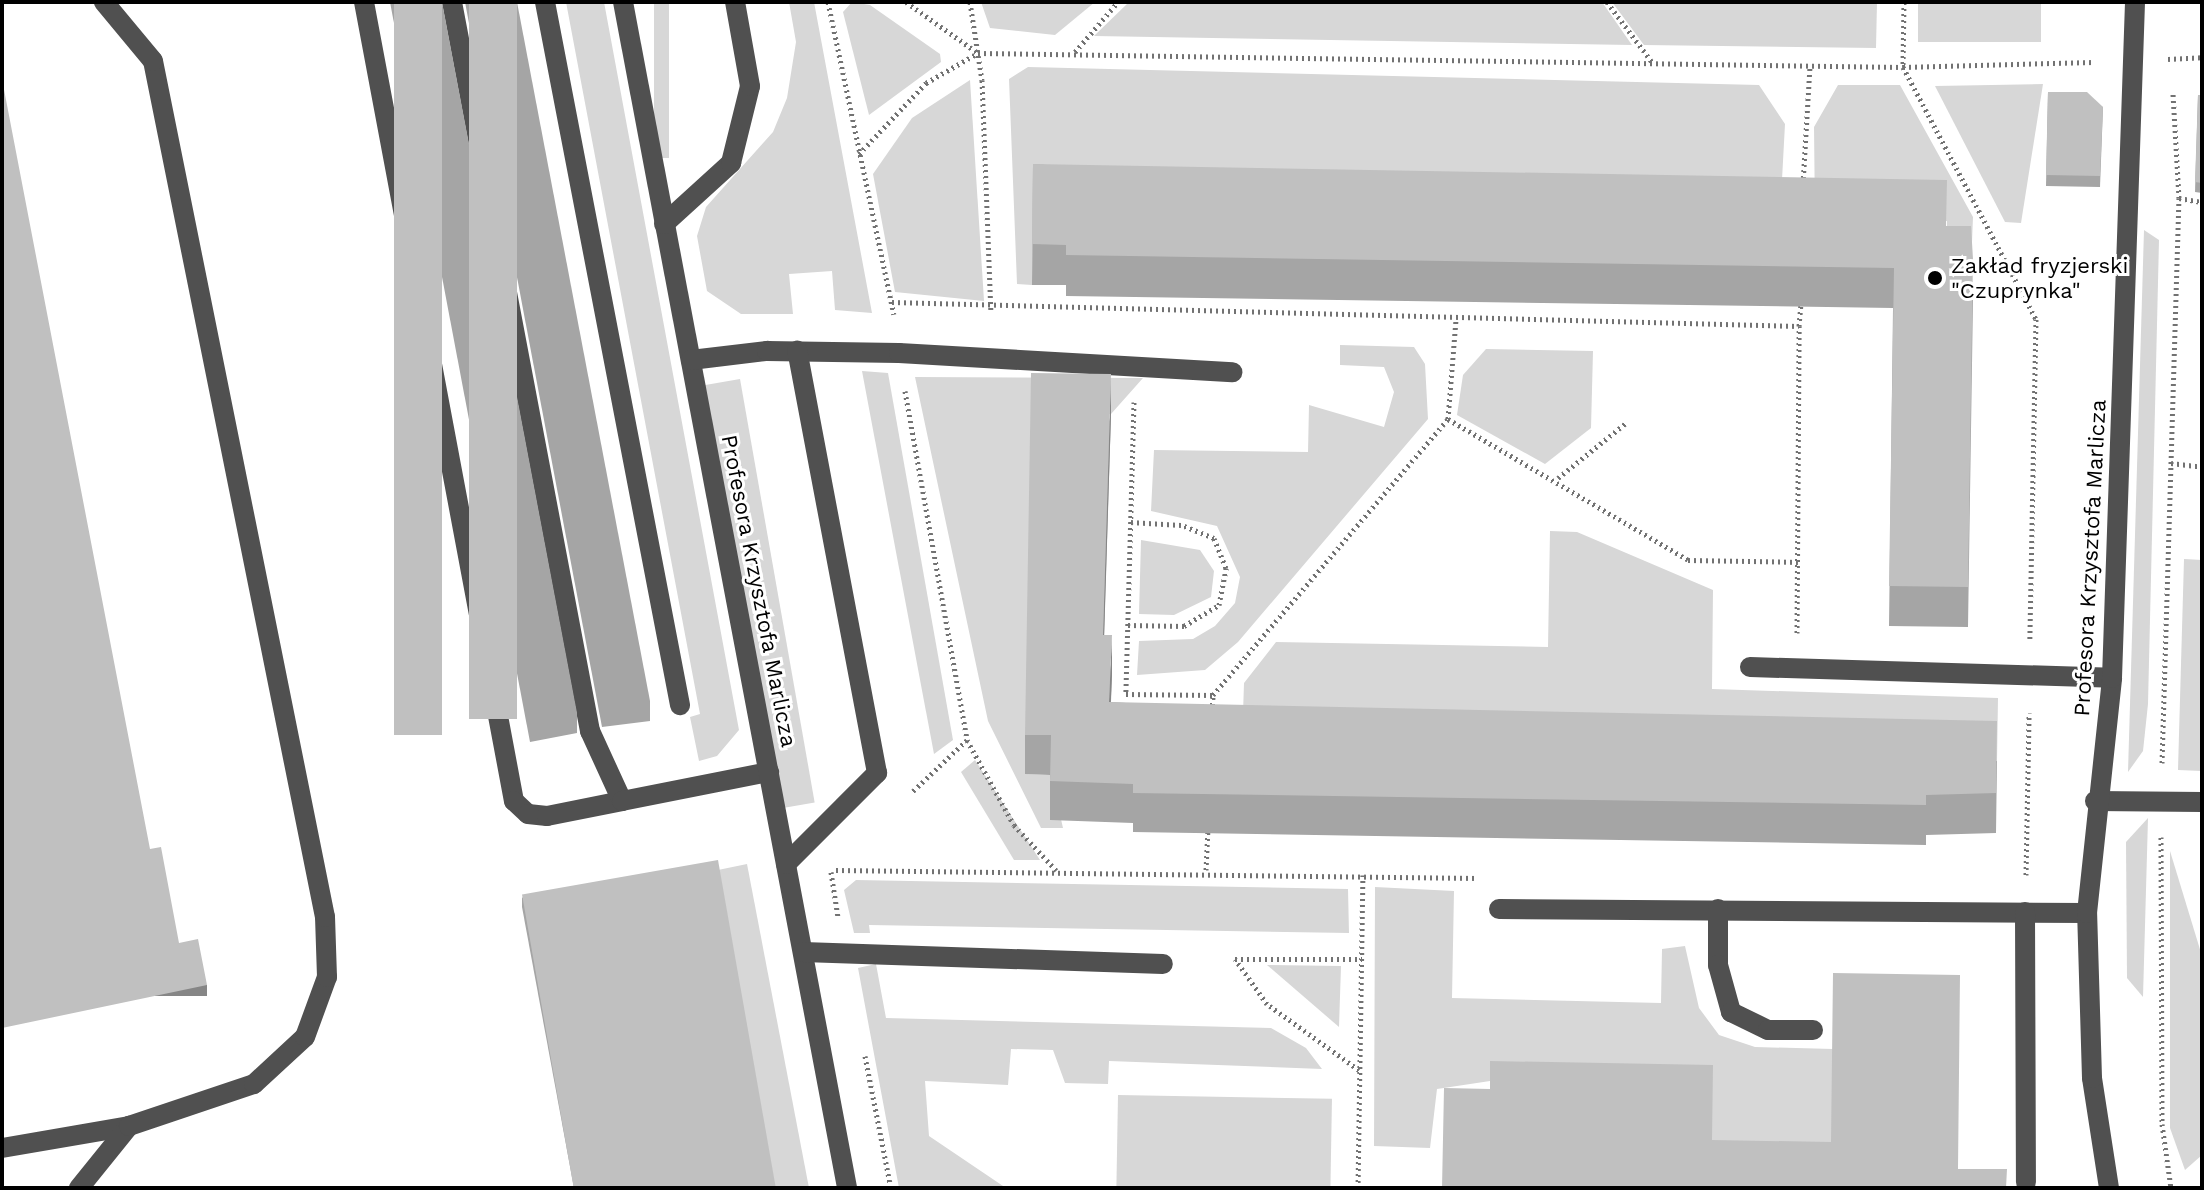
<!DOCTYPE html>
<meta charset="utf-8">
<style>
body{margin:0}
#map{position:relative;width:2204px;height:1190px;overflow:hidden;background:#fff;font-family:"Work Sans",sans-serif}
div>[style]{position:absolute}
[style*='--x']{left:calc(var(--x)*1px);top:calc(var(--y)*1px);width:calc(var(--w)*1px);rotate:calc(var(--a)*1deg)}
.green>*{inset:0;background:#d7d7d7;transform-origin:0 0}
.path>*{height:5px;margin-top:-2.5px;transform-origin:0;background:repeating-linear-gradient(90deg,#727272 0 2px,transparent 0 6px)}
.minor>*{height:20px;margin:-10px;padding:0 10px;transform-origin:10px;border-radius:10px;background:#505050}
.wall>*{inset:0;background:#a5a5a5}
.shaded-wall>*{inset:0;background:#868686;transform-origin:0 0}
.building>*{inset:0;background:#c0c0c0;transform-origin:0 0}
.dots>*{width:22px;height:22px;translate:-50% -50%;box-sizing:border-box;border:4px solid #fff;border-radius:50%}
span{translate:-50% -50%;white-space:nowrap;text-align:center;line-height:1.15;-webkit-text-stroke:6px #fff;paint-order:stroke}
.poi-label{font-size:22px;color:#000}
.left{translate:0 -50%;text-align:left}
.street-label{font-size:22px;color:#000}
.frame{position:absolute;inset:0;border:4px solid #000;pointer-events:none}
</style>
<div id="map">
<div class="green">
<i style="clip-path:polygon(566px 2px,604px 2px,739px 730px,717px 756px,699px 761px,690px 717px,700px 714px)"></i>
<i style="left:654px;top:2px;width:15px;height:156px"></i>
<i style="clip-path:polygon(789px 2px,814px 2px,872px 313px,835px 310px,832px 271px,789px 274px,793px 314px,741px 314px,707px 291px,697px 236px,706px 207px,773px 132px,787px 98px,796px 42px)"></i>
<i style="clip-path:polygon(852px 2px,870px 5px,940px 54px,941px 62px,869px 115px,843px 12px)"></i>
<i style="clip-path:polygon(981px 2px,1095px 2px,1055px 35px,990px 28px)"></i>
<i style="clip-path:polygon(1129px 2px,1602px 2px,1632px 45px,1094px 36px)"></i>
<i style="clip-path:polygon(1612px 2px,1877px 2px,1876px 48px,1644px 45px)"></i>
<i style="left:1918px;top:2px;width:123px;height:40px"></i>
<i style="clip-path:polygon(1028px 67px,1759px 85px,1785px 124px,1780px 217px,1033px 205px,1032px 285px,1017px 284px,1009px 79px)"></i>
<i style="clip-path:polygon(970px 80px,984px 301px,895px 292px,873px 174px,912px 118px)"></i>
<i style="clip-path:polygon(2043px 84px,2021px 223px,2005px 222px,1935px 86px)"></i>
<i style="clip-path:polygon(1838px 85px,1900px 85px,1973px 217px,1971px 267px,1946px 266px,1947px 221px,1815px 218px,1814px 127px)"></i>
<i style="clip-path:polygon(2144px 230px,2159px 240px,2148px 704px,2143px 751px,2128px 772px)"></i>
<i style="clip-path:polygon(1340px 345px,1414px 347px,1425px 364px,1428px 419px,1238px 642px,1205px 670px,1137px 675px,1139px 641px,1193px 639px,1215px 626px,1235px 603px,1240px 577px,1217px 526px,1151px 511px,1154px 450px,1308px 452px,1309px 405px,1384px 427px,1394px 392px,1384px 367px,1340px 365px)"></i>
<i style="clip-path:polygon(1486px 349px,1593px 351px,1591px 428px,1545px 464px,1457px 415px,1463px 375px)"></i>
<i style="clip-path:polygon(862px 371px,888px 373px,953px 740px,934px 754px)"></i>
<i style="clip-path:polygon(915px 377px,1143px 378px,1111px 414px,1031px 413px,1026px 774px,1051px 775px,1063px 828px,1041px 828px,988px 721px)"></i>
<i style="left:740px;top:379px;width:430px;height:41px;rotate:80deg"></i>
<i style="clip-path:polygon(1550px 531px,1577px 532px,1713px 590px,1712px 689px,1998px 698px,1997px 761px,1242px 744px,1244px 683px,1276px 642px,1548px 647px)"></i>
<i style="clip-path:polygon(1141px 540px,1200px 550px,1214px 571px,1211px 597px,1174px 615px,1139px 614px)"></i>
<i style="clip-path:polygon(2184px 559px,2202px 560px,2202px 771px,2178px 770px)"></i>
<i style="clip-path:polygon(975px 760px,1040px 860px,1014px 860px,961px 772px)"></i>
<i style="clip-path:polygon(2148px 818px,2143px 997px,2127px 978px,2126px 842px)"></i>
<i style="clip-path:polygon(2170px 851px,2202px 956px,2202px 1155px,2185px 1170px,2170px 1128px)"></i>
<i style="clip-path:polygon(747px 864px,809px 1188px,774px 1188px,718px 870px)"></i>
<i style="clip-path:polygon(856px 880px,1348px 889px,1349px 933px,869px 925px,870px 933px,854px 933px,844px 890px)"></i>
<i style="clip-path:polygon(1375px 887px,1454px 891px,1452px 998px,1661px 1003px,1662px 949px,1685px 946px,1699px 1008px,1719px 1035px,1755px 1047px,1833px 1049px,1857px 1162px,1712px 1160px,1490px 1081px,1437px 1089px,1430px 1148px,1374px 1146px)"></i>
<i style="clip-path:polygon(876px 964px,886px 1018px,1271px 1028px,1306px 1048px,1322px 1069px,1109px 1061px,1108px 1084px,1065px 1083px,1053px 1050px,1011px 1049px,1008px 1085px,925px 1081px,929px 1136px,1006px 1188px,899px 1188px,858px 968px)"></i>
<i style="clip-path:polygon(1267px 965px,1341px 966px,1339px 1027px)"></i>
<i style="left:1118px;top:1095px;width:214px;height:93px;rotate:1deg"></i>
</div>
<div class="path">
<i style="--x:828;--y:2;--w:319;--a:78.1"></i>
<i style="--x:906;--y:2;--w:88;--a:35.3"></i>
<i style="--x:970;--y:2;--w:79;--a:81.3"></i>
<i style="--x:982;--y:80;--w:230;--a:87.8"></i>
<i style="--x:1607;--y:2;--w:75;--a:53.1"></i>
<i style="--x:1904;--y:2;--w:65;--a:90.9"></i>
<i style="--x:1903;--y:67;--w:285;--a:62.2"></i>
<i style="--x:2036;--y:319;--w:320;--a:91.1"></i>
<i style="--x:1075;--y:52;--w:66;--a:-49.3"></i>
<i style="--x:2168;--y:59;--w:34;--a:-3"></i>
<i style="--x:859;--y:154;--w:98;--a:-46.7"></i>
<i style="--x:926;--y:83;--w:60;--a:-30"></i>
<i style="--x:978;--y:53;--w:925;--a:0.87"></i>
<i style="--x:1903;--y:67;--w:191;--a:-1.5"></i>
<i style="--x:1803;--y:184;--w:119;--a:-86.6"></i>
<i style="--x:2179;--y:198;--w:23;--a:10"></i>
<i style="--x:892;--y:302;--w:907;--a:1.52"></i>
<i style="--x:1799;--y:326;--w:25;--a:-85"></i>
<i style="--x:905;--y:391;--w:354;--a:79.9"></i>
<i style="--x:967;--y:740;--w:76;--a:136.6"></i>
<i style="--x:1134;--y:402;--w:292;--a:91.6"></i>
<i style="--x:1126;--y:694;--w:87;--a:0.7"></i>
<i style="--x:1448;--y:419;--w:278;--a:30.4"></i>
<i style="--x:1688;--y:560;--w:110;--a:1"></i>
<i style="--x:2171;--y:463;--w:31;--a:7"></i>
<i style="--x:1558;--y:478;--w:87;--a:-39"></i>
<i style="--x:1128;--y:625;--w:56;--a:1"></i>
<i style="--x:1184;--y:626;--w:41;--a:-31"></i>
<i style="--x:1219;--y:605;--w:38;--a:-79"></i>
<i style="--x:1226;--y:568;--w:32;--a:-112"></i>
<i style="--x:1214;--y:538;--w:35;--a:-158"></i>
<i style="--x:1181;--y:525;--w:51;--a:-176.6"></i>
<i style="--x:1797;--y:633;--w:307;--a:-89.6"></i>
<i style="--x:1212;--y:711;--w:16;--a:-86"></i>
<i style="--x:1213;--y:695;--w:362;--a:-49.6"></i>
<i style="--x:1448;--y:419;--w:99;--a:-85.4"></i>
<i style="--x:967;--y:740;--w:97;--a:61.1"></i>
<i style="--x:1014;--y:825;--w:62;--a:47"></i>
<i style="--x:2162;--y:763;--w:565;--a:-88.28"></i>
<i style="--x:2179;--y:198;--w:104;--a:-93.3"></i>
<i style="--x:2161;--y:837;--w:287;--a:89.8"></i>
<i style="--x:2162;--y:1124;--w:65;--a:82"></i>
<i style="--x:836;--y:870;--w:642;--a:0.71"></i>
<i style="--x:1206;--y:870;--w:43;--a:-87.3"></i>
<i style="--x:831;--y:872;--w:46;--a:81.2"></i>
<i style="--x:2026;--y:875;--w:162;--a:-88.9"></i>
<i style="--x:865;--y:1056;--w:135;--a:78.9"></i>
<i style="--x:1359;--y:1070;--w:113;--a:-144.3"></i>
<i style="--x:1267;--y:1004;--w:55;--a:-125.4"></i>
<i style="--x:1235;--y:959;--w:127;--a:0"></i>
<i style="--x:1358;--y:1188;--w:313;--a:-89.1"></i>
</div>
<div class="minor">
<i style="--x:364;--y:2;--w:813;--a:79.37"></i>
<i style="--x:514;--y:801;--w:19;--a:43"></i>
<i style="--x:528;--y:814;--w:19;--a:6"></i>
<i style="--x:547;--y:816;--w:76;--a:-11.3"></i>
<i style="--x:452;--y:2;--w:742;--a:79.28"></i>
<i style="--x:590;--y:731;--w:77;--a:65.4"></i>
<i style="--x:622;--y:801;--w:150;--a:-11.2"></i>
<i style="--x:545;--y:2;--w:716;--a:79.13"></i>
<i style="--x:623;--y:2;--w:1207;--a:79.3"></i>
<i style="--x:664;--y:224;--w:91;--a:-42.3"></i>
<i style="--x:731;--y:163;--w:79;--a:-76.1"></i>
<i style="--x:750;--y:86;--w:85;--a:-100.1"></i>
<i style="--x:691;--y:360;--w:77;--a:-6.8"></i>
<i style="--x:767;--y:351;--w:132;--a:0.9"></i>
<i style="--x:899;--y:353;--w:334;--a:3.3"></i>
<i style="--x:1750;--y:667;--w:362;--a:1.7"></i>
<i style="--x:2095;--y:801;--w:107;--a:0.5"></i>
<i style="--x:786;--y:864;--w:129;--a:-45"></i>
<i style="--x:877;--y:773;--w:430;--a:-100.7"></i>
<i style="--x:1499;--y:909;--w:588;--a:0.39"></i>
<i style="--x:1718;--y:909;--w:56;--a:90"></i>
<i style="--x:1718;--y:965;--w:49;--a:74.5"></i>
<i style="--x:1731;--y:1012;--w:41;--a:25.9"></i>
<i style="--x:1768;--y:1030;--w:45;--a:0"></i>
<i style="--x:2025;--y:912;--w:270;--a:89.8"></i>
<i style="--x:803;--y:952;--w:360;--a:1.9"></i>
<i style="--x:2;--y:1148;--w:129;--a:-9.8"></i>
<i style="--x:79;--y:1188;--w:80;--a:-51.1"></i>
<i style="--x:129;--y:1126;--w:132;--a:-18.6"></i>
<i style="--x:254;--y:1084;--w:69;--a:-42.7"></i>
<i style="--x:305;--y:1037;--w:64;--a:-69.9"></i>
<i style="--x:327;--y:977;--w:60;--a:-91.9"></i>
<i style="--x:325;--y:917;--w:873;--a:-101.36"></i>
<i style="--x:153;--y:61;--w:77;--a:-129.7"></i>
<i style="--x:2109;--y:1188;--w:111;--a:-98.8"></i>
<i style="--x:2092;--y:1078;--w:165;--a:-91.7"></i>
<i style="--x:2087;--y:913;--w:236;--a:-83.9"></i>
<i style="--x:2112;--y:678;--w:676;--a:-88.05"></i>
</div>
<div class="wall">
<i style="clip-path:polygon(390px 2px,442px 2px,577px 713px,577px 733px,530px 742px)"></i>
<i style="clip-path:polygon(465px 2px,517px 2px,650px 701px,650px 721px,602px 727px)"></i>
<i style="clip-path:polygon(2048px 92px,2103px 107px,2100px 187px,2046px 186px)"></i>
<i style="clip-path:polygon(2198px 95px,2202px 95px,2202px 193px,2195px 192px)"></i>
<i style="clip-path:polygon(1033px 164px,1947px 226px,1973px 299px,1968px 627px,1889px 626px,1893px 308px,1066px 296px,1066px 285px,1032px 285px)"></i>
<i style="clip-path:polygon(1111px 414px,1104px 635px,1112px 674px,1111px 702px,1997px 761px,1996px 833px,1926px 835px,1926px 845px,1133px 832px,1133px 823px,1050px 820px,1050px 775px,1025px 774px,1025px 735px)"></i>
<i style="clip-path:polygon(522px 897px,776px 1188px,574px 1188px,522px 907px)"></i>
</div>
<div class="shaded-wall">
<i style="clip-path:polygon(1111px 374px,1111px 414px,1103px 674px,1103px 635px)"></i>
<i style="clip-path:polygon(1112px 635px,1112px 674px,1109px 741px,1109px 702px)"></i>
<i style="left:207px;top:985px;width:11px;height:209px;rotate:90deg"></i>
</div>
<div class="building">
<i style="left:394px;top:2px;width:48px;height:733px"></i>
<i style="left:469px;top:2px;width:48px;height:717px"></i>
<i style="clip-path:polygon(2px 79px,150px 849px,161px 847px,179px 943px,198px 939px,207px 985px,2px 1028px)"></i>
<i style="clip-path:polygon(2048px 92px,2087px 92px,2103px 107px,2100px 176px,2046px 175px)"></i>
<i style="clip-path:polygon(2198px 95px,2202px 95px,2202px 183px,2195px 182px)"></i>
<i style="clip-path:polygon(1033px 164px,1947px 180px,1946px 226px,1971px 226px,1973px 259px,1968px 587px,1889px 586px,1894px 268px,1066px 255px,1066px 245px,1032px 244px)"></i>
<i style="clip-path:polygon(1031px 373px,1111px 374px,1103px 635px,1112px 635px,1109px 702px,1997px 721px,1996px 793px,1926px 795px,1926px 805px,1133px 793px,1133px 784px,1050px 781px,1051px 735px,1025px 735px)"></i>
<i style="left:718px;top:860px;width:333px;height:199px;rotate:80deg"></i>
<i style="clip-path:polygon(1833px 973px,1960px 975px,1958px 1169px,2007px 1169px,2006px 1188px,1442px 1188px,1444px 1088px,1490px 1089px,1490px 1061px,1713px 1065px,1712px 1140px,1831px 1142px)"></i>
</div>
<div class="dots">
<i style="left:1935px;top:278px;background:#000"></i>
</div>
<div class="poi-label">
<span class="left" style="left:1951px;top:278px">Zakład fryzjerski<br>"Czuprynka"</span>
</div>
<div class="street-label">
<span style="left:2090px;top:558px;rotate:-87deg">Profesora Krzysztofa Marlicza</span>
<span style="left:759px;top:591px;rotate:79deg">Profesora Krzysztofa Marlicza</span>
</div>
<div class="frame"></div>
</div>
